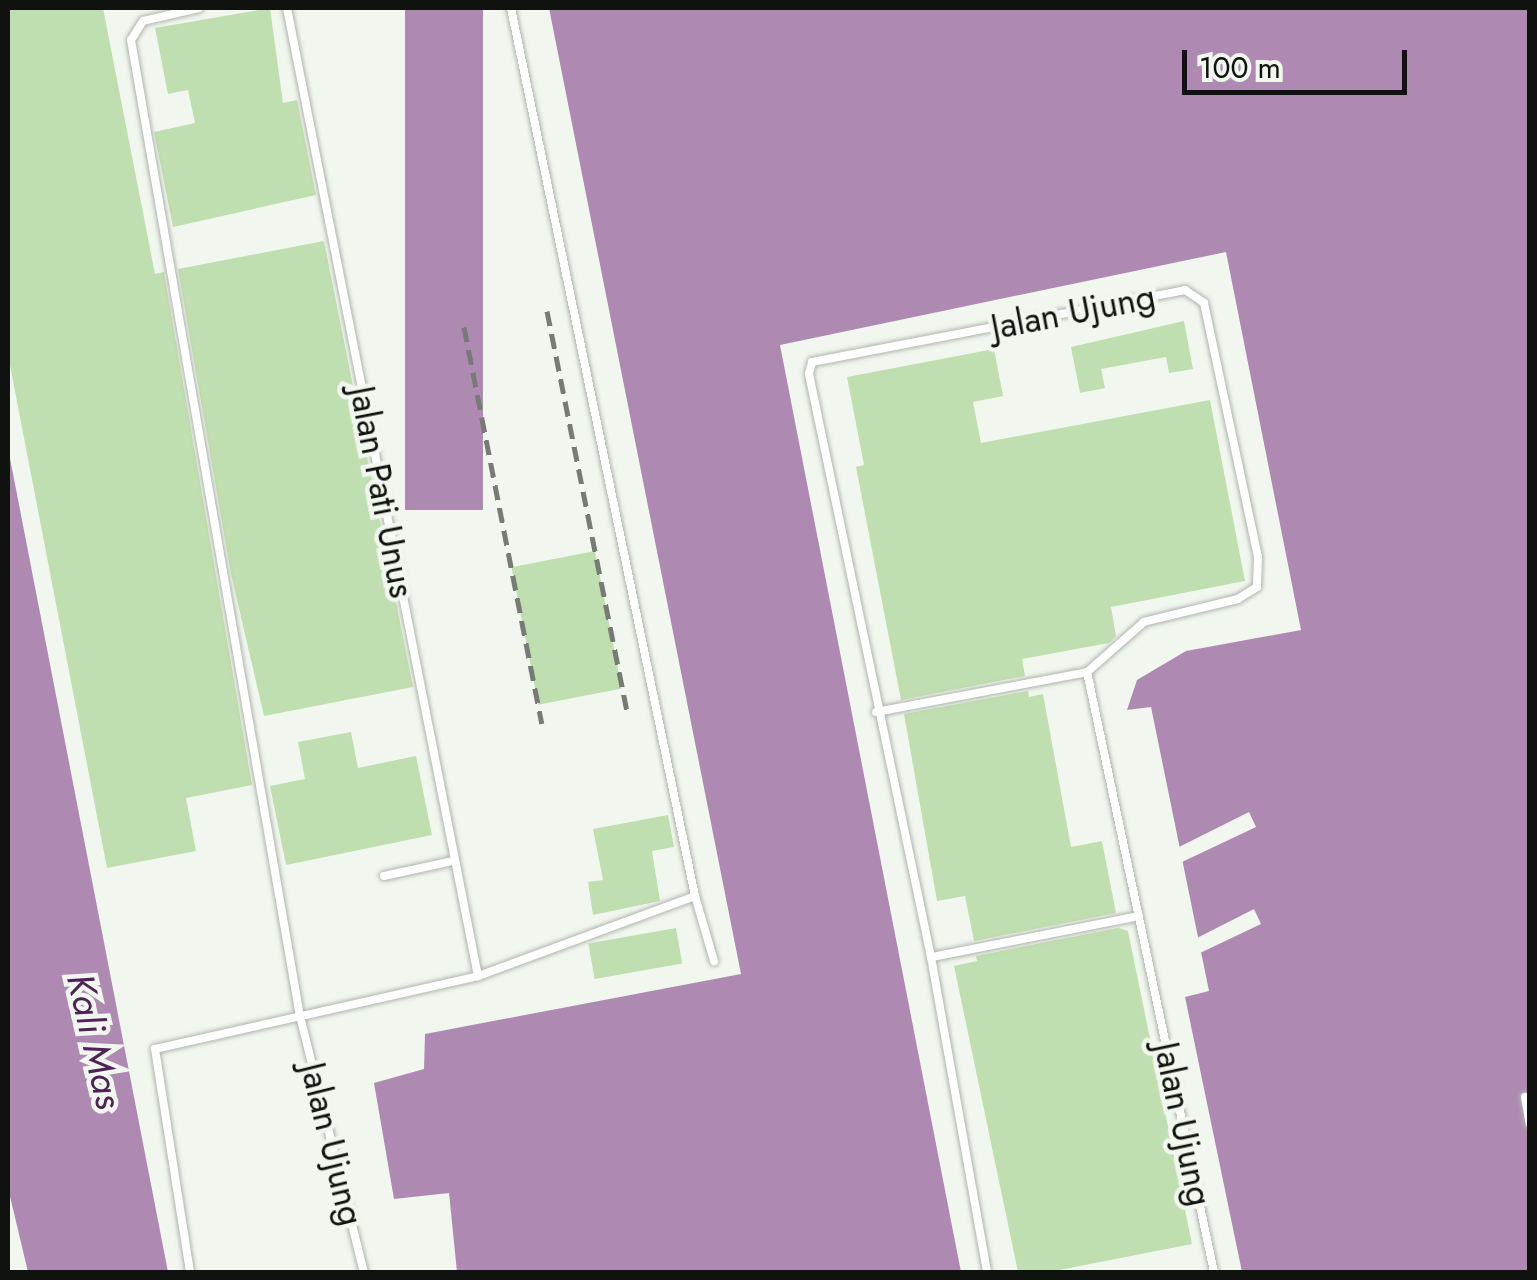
<!DOCTYPE html>
<style>
body{margin:0}
#map{position:relative;width:1537px;height:1280px;overflow:hidden;background:#f1f7ee;font-family:Jost,sans-serif}
div>[style]{position:absolute}
[style*='--x']{left:calc(var(--x)*1px);top:calc(var(--y)*1px);width:calc(var(--w)*1px);rotate:calc(var(--a)*1deg)}
.water>*{inset:0;background:#ae8ab3;transform-origin:0 0}
.pier>*{inset:0;background:#f1f7ee}
.building>*{inset:0;background:#c0dfb0;transform-origin:0 0}
.roads{filter:drop-shadow(0 0 2px #afb5ac) drop-shadow(0 0 2px #afb5ac)}
.lane>*{height:8px;margin:-4px;padding:0 4px;transform-origin:4px;border-radius:4px;background:#fff}
.rail>*{height:5px;margin-top:-2.5px;transform-origin:0;background:repeating-linear-gradient(90deg,#777a75 0 15px,transparent 0 23px)}
span{translate:-50% -50%;white-space:nowrap;text-align:center;line-height:1.15;-webkit-text-stroke:9px #f1f7ee;paint-order:stroke}
.street-label{font-size:35px;color:#10120f}
.water-label{font-size:38px;color:#4f2357;font-style:italic}
.frame{position:absolute;inset:0;border:10px solid #10120f;pointer-events:none}
.scale{position:absolute;left:1182px;top:50px;width:225px;height:45px;box-sizing:border-box;border:5px solid #10120f;border-top:0;padding-left:12px;font-size:30px;line-height:35px;white-space:nowrap;color:#10120f;-webkit-text-stroke:8px #f1f7ee;paint-order:stroke}
</style>
<div id="map">
<div class="water">
<i style="left:405px;top:8px;width:78px;height:502px"></i>
<i style="clip-path:polygon(549px 8px,1529px 8px,1529px 1272px,1242px 1272px,1185px 997px,1209px 991px,1151px 707px,1127px 710px,1137px 680px,1186px 651px,1301px 630px,1226px 252px,780px 345px,961px 1272px,457px 1272px,449px 1193px,394px 1199px,374px 1083px,424px 1069px,425px 1034px,741px 974px)"></i>
<i style="clip-path:polygon(8px 448px,168px 1272px,28px 1272px,8px 1188px)"></i>
</div>
<div class="pier">
<i style="clip-path:polygon(1249px 812px,1256px 827px,1182px 862px,1179px 847px)"></i>
<i style="clip-path:polygon(1254px 909px,1261px 924px,1200px 953px,1197px 938px)"></i>
</div>
<div class="building">
<i style="clip-path:polygon(8px 8px,103px 8px,155px 274px,164px 272px,252px 785px,186px 798px,196px 851px,107px 868px,8px 355px)"></i>
<i style="clip-path:polygon(270px 8px,283px 103px,297px 100px,316px 195px,173px 227px,154px 132px,195px 123px,188px 90px,168px 94px,155px 28px)"></i>
<i style="clip-path:polygon(324px 241px,413px 687px,264px 716px,231px 574px,178px 269px)"></i>
<i style="clip-path:polygon(1184px 321px,1193px 369px,1169px 373px,1166px 357px,1101px 369px,1105px 388px,1080px 393px,1071px 347px)"></i>
<i style="clip-path:polygon(994px 349px,1003px 396px,973px 402px,981px 443px,1210px 400px,1245px 581px,1111px 607px,1116px 636px,1109px 643px,1022px 659px,1025px 676px,901px 700px,856px 467px,864px 465px,847px 377px)"></i>
<i style="left:595px;top:551px;width:140px;height:85px;rotate:79deg"></i>
<i style="clip-path:polygon(1028px 691px,1029px 697px,1043px 694px,1071px 847px,1102px 841px,1116px 913px,974px 941px,965px 896px,937px 901px,904px 714px)"></i>
<i style="clip-path:polygon(351px 732px,358px 768px,416px 756px,432px 835px,286px 865px,270px 786px,305px 779px,298px 742px)"></i>
<i style="clip-path:polygon(668px 815px,674px 847px,652px 851px,660px 901px,593px 915px,588px 882px,603px 880px,593px 829px)"></i>
<i style="left:676px;top:928px;width:36px;height:89px;rotate:80deg"></i>
<i style="clip-path:polygon(1118px 928px,1128px 931px,1192px 1244px,1049px 1272px,1018px 1272px,954px 966px,977px 961px,976px 956px)"></i>
</div>
<div class="roads">
<div class="lane">
<i style="--x:199;--y:8;--w:57;--a:166.9"></i>
<i style="--x:143;--y:21;--w:22;--a:122"></i>
<i style="--x:131;--y:40;--w:991;--a:80.18"></i>
<i style="--x:300;--y:1016;--w:264;--a:76"></i>
<i style="--x:287;--y:8;--w:987;--a:78.84"></i>
<i style="--x:876;--y:712;--w:215;--a:-10.7"></i>
<i style="--x:384;--y:876;--w:71;--a:-12.3"></i>
<i style="--x:695;--y:896;--w:68;--a:73.7"></i>
<i style="--x:1139;--y:916;--w:212;--a:168.8"></i>
<i style="--x:931;--y:957;--w:596;--a:-101.82"></i>
<i style="--x:809;--y:374;--w:12;--a:-76"></i>
<i style="--x:812;--y:362;--w:380;--a:-10.9"></i>
<i style="--x:1185;--y:290;--w:23;--a:34"></i>
<i style="--x:1204;--y:303;--w:259;--a:78"></i>
<i style="--x:1258;--y:556;--w:31;--a:92"></i>
<i style="--x:1257;--y:587;--w:22;--a:148"></i>
<i style="--x:1238;--y:599;--w:97;--a:166.3"></i>
<i style="--x:1144;--y:622;--w:76;--a:138.7"></i>
<i style="--x:1087;--y:672;--w:613;--a:78.05"></i>
<i style="--x:931;--y:957;--w:320;--a:79.9"></i>
<i style="--x:1525;--y:1097;--w:27;--a:80"></i>
<i style="--x:190;--y:1272;--w:226;--a:-98.9"></i>
<i style="--x:155;--y:1049;--w:331;--a:-12.7"></i>
<i style="--x:478;--y:976;--w:231;--a:-20.2"></i>
<i style="--x:695;--y:896;--w:907;--a:-101.71"></i>
</div>
</div>
<div class="rail">
<i style="--x:547;--y:311;--w:409;--a:78.7"></i>
<i style="--x:464;--y:327;--w:404;--a:78.9"></i>
</div>
<div class="street-label">
<span style="left:1073px;top:312px;rotate:-11deg">Jalan Ujung</span>
<span style="left:382px;top:492px;rotate:79deg">Jalan Pati Unus</span>
<span style="left:1183px;top:1124px;rotate:78deg">Jalan Ujung</span>
<span style="left:332px;top:1144px;rotate:76deg">Jalan Ujung</span>
</div>
<div class="water-label">
<span style="left:95px;top:1041px;rotate:77deg">Kali Mas</span>
</div>
<div class="frame"></div>
<div class="scale">100 m</div>
</div>
